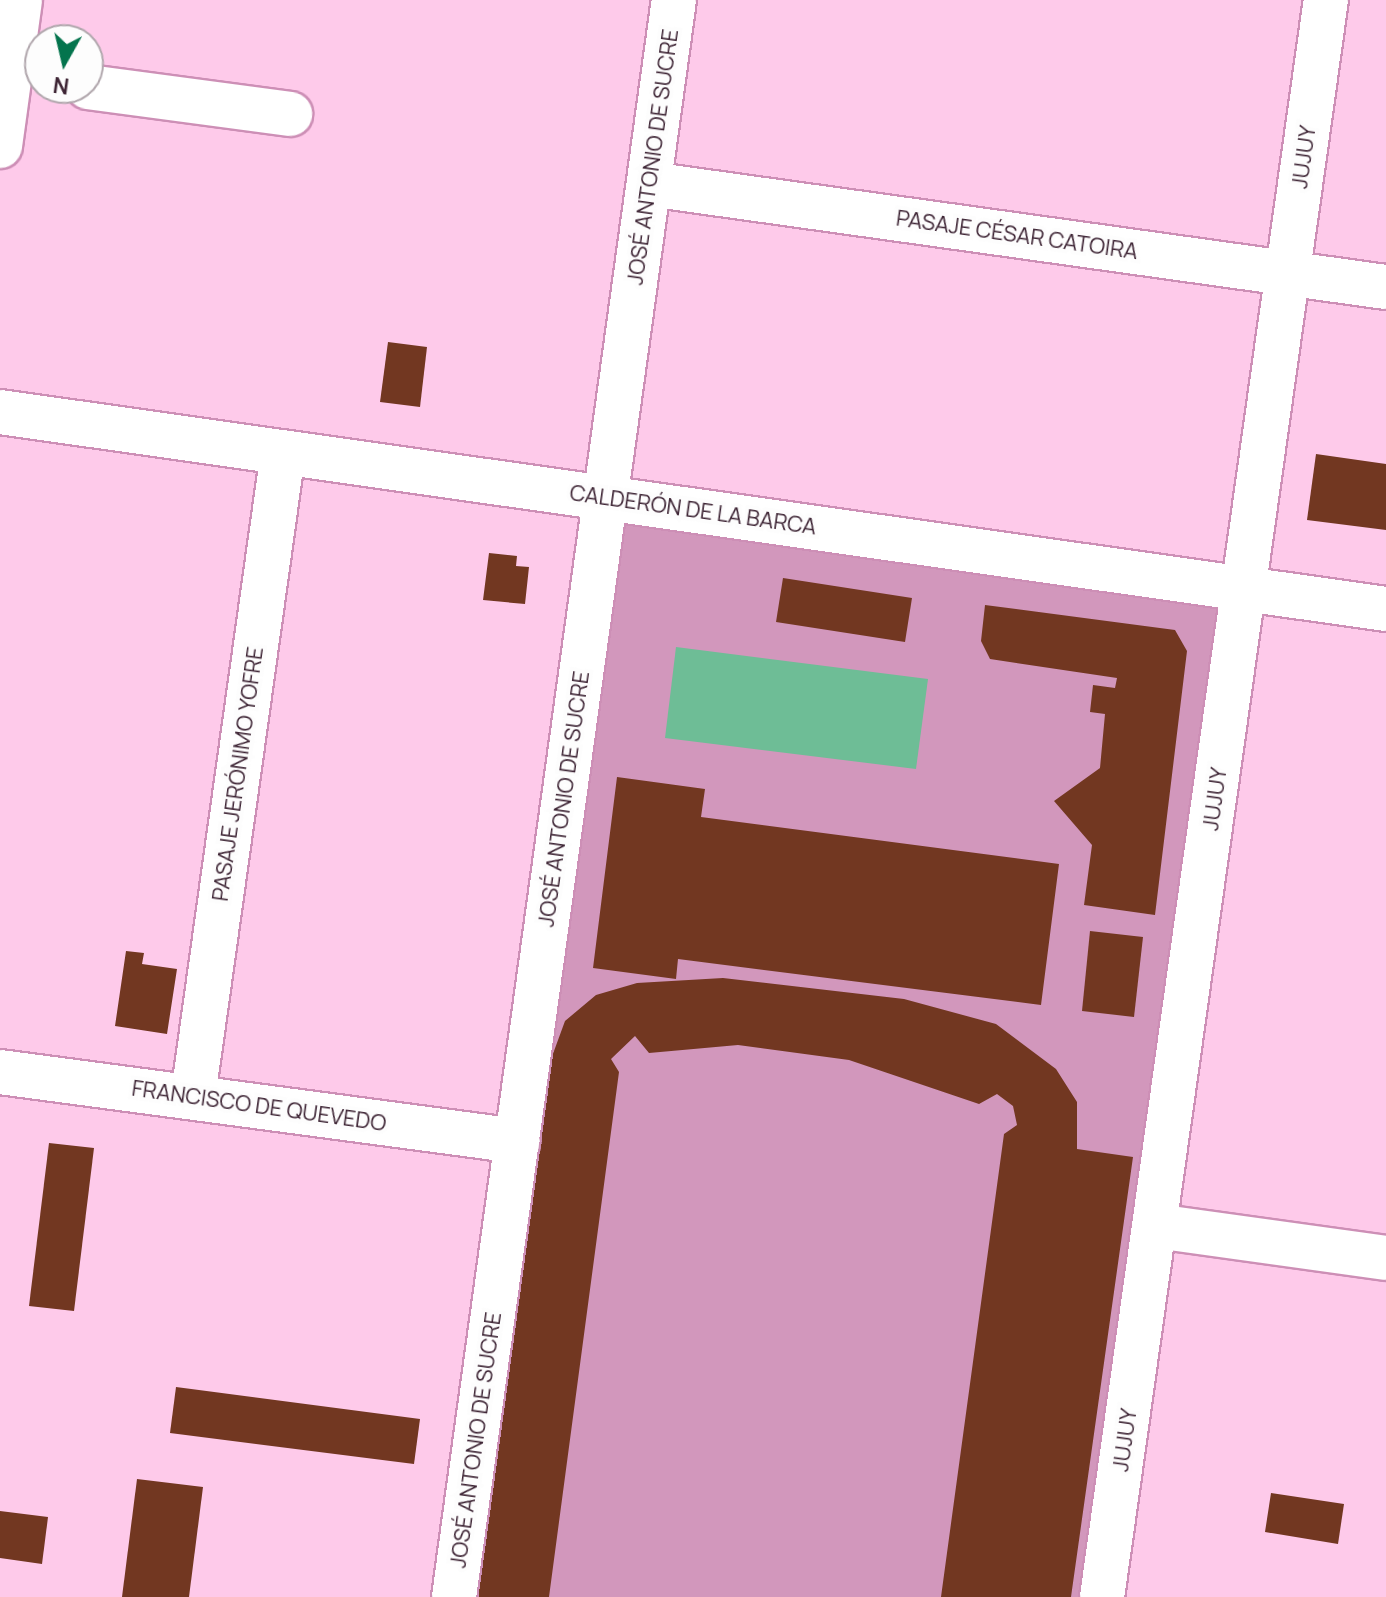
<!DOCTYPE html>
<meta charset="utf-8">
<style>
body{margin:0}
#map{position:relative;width:1386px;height:1597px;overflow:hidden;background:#fecaea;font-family:Manrope,sans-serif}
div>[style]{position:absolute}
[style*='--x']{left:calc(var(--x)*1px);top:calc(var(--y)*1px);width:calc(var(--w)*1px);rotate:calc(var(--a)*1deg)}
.green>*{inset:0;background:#d297bc}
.water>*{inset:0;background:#6ebd96}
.building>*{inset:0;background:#723721}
.roads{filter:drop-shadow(2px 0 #cd8fb6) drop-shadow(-2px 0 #cd8fb6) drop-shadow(0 2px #cd8fb6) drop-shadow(0 -2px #cd8fb6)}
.minor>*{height:44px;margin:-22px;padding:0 22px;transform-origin:22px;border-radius:22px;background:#fff}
span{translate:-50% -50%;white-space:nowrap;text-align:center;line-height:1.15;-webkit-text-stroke:8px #fdfdfd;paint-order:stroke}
.street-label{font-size:22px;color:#3e2535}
.north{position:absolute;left:24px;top:24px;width:80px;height:80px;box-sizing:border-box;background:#fdfdfd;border:2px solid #b1a7ad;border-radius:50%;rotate:188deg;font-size:22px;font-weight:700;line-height:32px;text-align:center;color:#3e2535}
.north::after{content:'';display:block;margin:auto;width:28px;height:36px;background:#04744d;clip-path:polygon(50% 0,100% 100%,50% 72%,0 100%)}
</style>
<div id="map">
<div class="green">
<div style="clip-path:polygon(606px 498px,1244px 589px,1102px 1597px,454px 1597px)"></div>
</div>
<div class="water">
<div style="clip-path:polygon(676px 647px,928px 679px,916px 769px,665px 738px)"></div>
</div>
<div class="building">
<div style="clip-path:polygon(388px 342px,427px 347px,420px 407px,380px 402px)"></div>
<div style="clip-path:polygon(1316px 454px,1386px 464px,1386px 530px,1307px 520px)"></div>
<div style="clip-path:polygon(489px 553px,517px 556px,516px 566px,529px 567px,525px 604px,483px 600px)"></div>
<div style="clip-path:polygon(783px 578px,912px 598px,905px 642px,776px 622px)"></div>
<div style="clip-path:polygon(985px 605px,1175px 630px,1187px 651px,1155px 915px,1084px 905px,1092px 845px,1054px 801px,1100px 768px,1105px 714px,1090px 712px,1093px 685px,1115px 688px,1117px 678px,990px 659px,981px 641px)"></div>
<div style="clip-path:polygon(617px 777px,705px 789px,701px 817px,1059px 864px,1041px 1005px,678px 959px,676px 979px,593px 968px)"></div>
<div style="clip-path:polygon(1090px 931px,1143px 937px,1134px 1017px,1082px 1011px)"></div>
<div style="clip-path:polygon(126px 951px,144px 953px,142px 964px,177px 969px,167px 1034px,115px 1026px)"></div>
<div style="clip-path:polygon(723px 978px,904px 999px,996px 1024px,1056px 1069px,1077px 1102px,1077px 1149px,1133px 1157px,1071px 1597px,941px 1597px,1004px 1134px,1017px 1125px,1013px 1106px,997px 1094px,979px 1104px,849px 1060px,738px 1045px,649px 1053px,635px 1036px,611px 1059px,619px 1072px,549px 1597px,477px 1597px,543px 1081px,565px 1021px,596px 995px,637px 983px)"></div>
<div style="clip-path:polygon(49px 1143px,94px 1148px,74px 1311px,29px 1306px)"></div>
<div style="clip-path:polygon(176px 1387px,420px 1419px,414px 1464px,170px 1433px)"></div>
<div style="clip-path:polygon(137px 1479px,203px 1487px,189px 1597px,122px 1597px)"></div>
<div style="clip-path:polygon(1271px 1493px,1344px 1504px,1338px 1544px,1265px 1532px)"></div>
<div style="clip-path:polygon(0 1511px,48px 1517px,42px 1564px,0 1558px)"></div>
</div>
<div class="roads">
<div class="minor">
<div style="--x:88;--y:87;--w:204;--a:7.6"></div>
<div style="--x:0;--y:146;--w:147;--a:-82.2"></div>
<div style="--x:649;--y:184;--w:744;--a:7.96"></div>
<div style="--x:0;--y:412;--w:1400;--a:8.09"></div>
<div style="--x:0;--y:1072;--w:522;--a:7.6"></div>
<div style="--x:193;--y:1096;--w:650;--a:-82.04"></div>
<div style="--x:1156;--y:1226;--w:232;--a:7.9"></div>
<div style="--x:454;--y:1597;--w:1612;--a:-82.16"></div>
<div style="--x:1102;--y:1597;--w:1613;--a:-82.02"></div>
</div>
</div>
<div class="street-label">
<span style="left:653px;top:157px;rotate:-82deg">JOSÉ ANTONIO DE SUCRE</span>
<span style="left:1304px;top:157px;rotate:-82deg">JUJUY</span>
<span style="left:1017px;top:235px;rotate:8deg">PASAJE CÉSAR CATOIRA</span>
<span style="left:693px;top:510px;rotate:8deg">CALDERÓN DE LA BARCA</span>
<span style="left:238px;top:774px;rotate:-82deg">PASAJE JERÓNIMO YOFRE</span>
<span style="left:564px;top:799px;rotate:-82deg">JOSÉ ANTONIO DE SUCRE</span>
<span style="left:1215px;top:799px;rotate:-82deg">JUJUY</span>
<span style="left:259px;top:1106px;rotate:8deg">FRANCISCO DE QUEVEDO</span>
<span style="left:476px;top:1440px;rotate:-82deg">JOSÉ ANTONIO DE SUCRE</span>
<span style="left:1125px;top:1440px;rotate:-82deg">JUJUY</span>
</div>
<div class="north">N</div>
</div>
